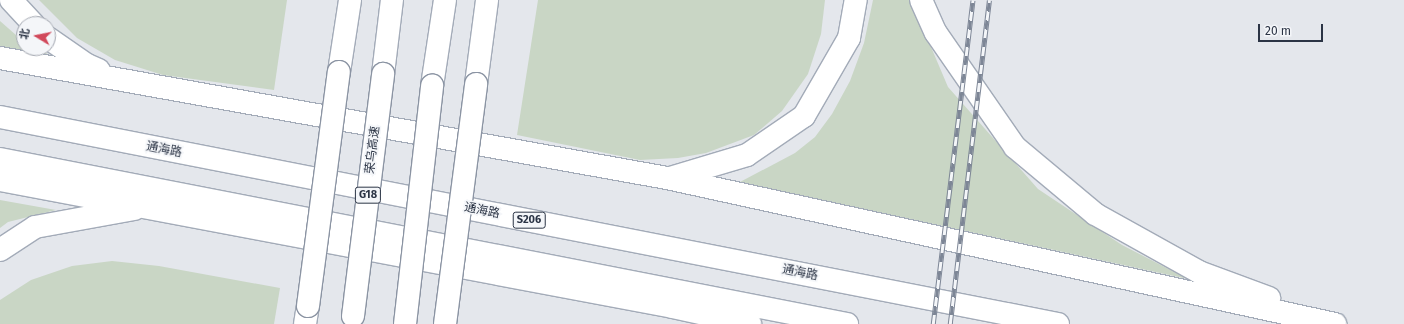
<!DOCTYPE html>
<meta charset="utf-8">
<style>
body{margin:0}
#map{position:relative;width:1404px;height:324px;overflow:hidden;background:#e4e7ec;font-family:"Fira Sans","Noto Sans SC",sans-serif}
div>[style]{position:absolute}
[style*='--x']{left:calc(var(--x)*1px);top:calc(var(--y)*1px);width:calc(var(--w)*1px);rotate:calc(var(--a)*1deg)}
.green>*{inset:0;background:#c9d6c5}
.roads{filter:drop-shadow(1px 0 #a3abb8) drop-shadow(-1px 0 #a3abb8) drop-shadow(0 1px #a3abb8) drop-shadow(0 -1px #a3abb8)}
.primary>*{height:22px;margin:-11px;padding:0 11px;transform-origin:11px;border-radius:11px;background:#fff}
.highway>*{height:22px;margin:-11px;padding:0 11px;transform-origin:11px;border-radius:11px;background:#fff}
.rail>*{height:4.5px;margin-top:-2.25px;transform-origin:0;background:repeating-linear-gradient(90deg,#f4f6f9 0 9px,#7d8696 0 18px);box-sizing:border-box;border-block:1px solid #7d8696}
.bridges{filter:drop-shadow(1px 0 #8b94a3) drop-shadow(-1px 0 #8b94a3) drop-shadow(0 1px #8b94a3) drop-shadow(0 -1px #8b94a3)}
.highway-bridge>*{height:22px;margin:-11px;padding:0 11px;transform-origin:11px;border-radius:11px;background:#fff}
span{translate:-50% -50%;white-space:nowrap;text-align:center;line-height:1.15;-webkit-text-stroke:3.5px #f4f6f9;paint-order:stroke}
.shield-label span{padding:1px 3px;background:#f4f6f9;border:1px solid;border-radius:3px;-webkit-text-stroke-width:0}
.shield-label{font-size:11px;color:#2b3445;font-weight:700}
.street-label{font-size:12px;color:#2b3445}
.north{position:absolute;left:16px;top:16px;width:40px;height:40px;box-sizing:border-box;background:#f4f6f9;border:1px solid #a4a8b1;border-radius:50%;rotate:280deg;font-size:11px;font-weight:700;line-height:16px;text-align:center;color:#2b3445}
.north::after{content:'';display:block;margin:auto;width:14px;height:18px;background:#d1495b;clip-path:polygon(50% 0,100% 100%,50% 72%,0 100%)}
.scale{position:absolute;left:1258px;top:24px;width:65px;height:18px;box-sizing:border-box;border:2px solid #2b3445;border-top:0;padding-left:5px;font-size:12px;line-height:14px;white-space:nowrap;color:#2b3445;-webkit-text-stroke:3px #f4f6f9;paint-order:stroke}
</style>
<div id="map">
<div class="green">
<div style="clip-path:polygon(39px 0,287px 0,274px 90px,163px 75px,115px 60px,77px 38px)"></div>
<div style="clip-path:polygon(538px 0,825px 0,821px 34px,808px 74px,782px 111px,754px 135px,706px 153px,678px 158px,640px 160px,517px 135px)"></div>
<div style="clip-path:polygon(873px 0,911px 0,948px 87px,1038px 189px,1122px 245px,1188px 279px,740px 182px,795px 153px,815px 137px,832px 114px,850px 81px,864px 43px)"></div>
<div style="clip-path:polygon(0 21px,24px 42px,24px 48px,35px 48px,54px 57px,0 47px)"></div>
<div style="clip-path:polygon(0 200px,56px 210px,8px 222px,0 228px)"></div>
<div style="clip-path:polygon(112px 261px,159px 266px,280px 288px,274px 324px,0 324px,0 300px,31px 280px,72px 266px)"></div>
</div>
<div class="roads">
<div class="primary">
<div style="--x:0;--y:117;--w:1078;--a:11.07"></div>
<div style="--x:0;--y:159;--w:863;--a:11.02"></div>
</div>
<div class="highway">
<div style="--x:11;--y:0;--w:33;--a:47"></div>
<div style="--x:921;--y:0;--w:36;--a:66"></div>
<div style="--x:936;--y:33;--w:139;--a:55.3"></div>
<div style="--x:1015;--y:147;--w:104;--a:39.9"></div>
<div style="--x:1095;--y:214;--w:119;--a:29.1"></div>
<div style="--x:1199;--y:272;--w:75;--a:20.4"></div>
<div style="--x:48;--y:38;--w:47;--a:34.7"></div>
<div style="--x:87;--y:65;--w:13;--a:23"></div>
<div style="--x:0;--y:58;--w:678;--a:10.2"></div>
<div style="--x:667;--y:178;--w:684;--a:12.33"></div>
<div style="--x:339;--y:72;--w:73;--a:-81.3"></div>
<div style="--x:383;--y:74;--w:75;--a:-83.1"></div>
<div style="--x:476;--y:84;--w:85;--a:-82.5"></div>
<div style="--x:432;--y:86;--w:87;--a:-81.4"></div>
<div style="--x:670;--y:178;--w:80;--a:-16.6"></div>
<div style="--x:747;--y:155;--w:69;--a:-34.4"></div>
<div style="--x:804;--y:116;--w:90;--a:-60"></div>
<div style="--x:849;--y:38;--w:39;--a:-80"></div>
<div style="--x:0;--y:180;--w:685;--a:10.69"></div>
<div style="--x:673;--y:307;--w:79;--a:12.4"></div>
<div style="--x:0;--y:250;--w:42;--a:-33.3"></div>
<div style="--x:35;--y:227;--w:101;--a:-10.3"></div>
<div style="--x:305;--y:324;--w:18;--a:-81"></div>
</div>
</div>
<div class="rail">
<div style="--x:933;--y:324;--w:326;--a:-83"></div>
<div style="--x:950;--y:324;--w:326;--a:-83.1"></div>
</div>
<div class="bridges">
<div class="highway-bridge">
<div style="--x:308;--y:306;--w:236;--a:-82.5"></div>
<div style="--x:353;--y:316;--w:244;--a:-82.9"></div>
<div style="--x:405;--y:324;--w:240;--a:-83.5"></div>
<div style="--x:445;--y:324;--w:242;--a:-82.6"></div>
</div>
</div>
<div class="shield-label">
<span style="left:368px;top:195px">G18</span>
<span style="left:529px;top:220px">S206</span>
</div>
<div class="street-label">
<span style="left:164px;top:150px;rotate:11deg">通海路</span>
<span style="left:373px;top:150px;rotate:-83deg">荣乌高速</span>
<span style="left:482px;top:211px;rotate:11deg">通海路</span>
<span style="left:800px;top:273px;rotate:11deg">通海路</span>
</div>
<div class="north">北</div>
<div class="scale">20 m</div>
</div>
